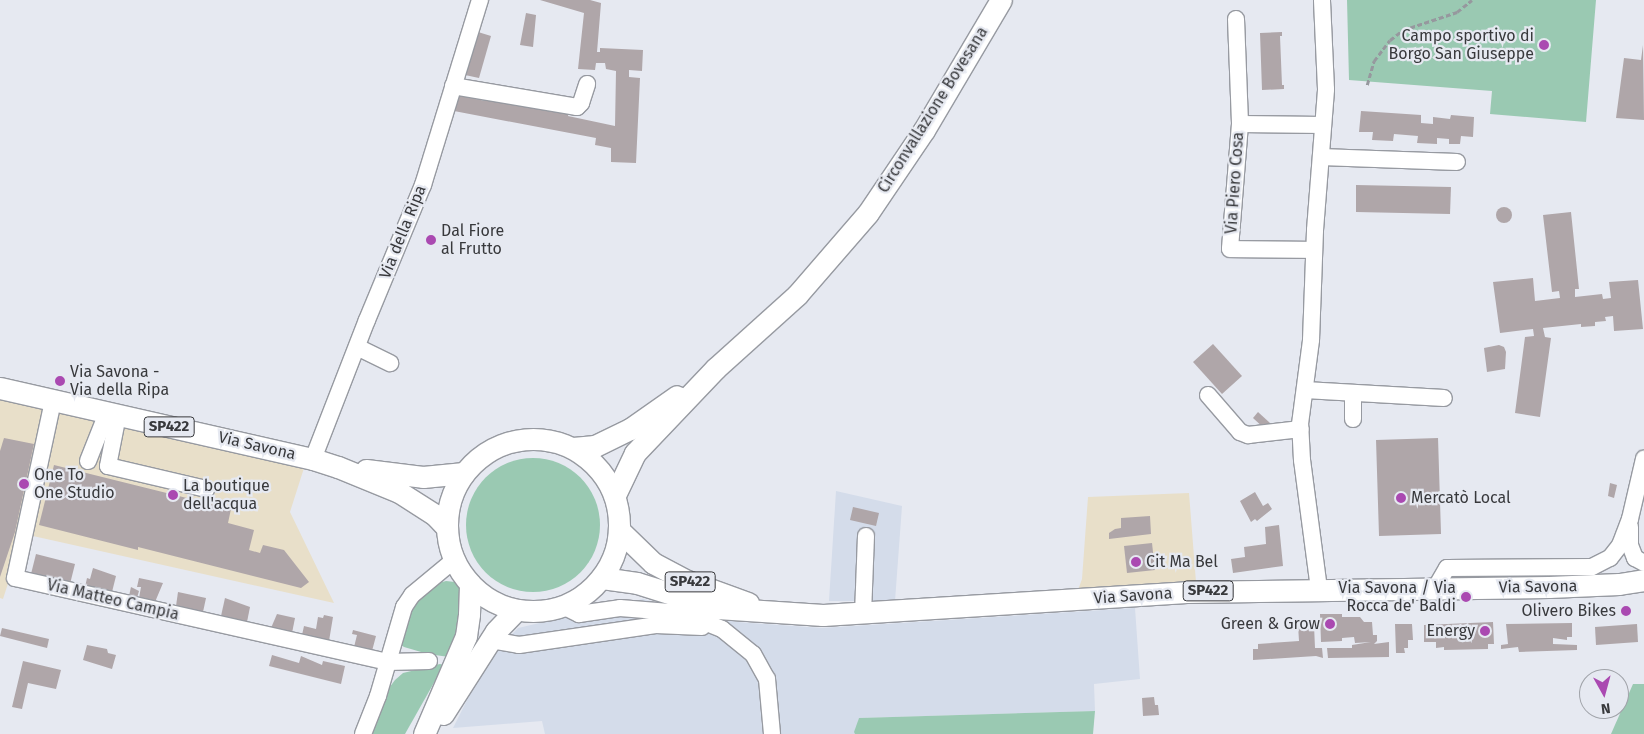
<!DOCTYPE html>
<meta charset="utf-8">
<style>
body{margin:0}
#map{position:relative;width:1644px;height:734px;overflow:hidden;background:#e6e9f1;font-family:"Fira Sans",sans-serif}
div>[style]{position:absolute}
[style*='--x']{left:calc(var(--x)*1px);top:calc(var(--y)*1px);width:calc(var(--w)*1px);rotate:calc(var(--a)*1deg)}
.commercial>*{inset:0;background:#e8dfc9}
.built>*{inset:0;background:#d4dcea}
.green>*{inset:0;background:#9ac9b2}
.round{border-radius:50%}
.building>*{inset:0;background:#afa6a9}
.path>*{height:2.5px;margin-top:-1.25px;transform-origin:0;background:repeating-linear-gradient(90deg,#96989e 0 5px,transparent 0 7.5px)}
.roads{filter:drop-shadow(1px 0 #979aa1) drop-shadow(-1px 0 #979aa1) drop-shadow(0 1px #979aa1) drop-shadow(0 -1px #979aa1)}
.minor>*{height:16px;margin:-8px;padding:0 8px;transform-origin:8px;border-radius:8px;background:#fff}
.major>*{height:21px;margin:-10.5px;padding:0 10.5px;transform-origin:10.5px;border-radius:10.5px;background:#fff}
.major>.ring{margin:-10.5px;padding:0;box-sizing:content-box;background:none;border:21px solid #fff;border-radius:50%}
.dots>*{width:14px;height:14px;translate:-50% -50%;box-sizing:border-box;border:2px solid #e6e9f1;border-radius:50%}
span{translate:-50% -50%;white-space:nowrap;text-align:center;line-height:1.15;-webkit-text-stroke:4.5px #e6e9f1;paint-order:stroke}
.shield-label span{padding:1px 4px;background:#e6e9f1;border:1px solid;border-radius:4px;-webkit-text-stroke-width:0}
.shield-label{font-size:15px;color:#38393c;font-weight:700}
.poi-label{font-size:16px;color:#38393c}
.right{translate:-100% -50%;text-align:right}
.left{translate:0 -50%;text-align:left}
.street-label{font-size:16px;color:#38393c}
.north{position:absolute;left:1579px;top:669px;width:50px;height:50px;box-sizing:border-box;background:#e6e9f1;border:1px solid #a0a3a9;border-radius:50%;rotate:173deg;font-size:14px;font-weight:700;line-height:20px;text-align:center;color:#38393c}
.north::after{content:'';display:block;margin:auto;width:18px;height:22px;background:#aa49b1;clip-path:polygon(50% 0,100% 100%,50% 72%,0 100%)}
</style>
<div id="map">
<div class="commercial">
<div style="clip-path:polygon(0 399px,304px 468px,290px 512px,334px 603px,24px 534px,3px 599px,0 598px)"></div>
<div style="clip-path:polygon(1189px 493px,1196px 582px,1078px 590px,1082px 579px,1088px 497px)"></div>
</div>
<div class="built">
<div style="clip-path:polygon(836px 491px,902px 506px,895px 601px,829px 601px)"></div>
<div style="clip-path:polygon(643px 599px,737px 622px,822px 628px,1135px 608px,1140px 679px,1094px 684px,1095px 711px,859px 718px,855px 734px,545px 734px,542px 721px,453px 728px,470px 694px,496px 651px,518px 628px)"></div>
</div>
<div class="green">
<div style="clip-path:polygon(1347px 0,1596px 0,1586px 122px,1490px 114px,1492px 91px,1349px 80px)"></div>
<div class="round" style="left:466px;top:458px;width:134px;height:134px"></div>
<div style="clip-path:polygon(446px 581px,455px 582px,459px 585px,461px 595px,459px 629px,449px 657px,428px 654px,404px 647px,401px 645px,405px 622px,414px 602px,439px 583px)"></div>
<div style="clip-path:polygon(440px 664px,444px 665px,405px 734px,371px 734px,386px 692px,395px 680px,403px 673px)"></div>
<div style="clip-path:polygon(1633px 684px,1644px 684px,1644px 734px,1611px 734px)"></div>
<div style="clip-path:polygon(1095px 711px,1093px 734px,855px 734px,854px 732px,859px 718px)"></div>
</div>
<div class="building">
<div style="clip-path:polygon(540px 0,590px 0,601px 3px,597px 52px,600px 52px,600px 48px,643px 50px,642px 71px,629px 70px,629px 77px,640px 78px,636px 163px,611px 162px,611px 148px,595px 145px,596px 138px,454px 111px,459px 96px,486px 101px,488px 93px,570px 107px,568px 116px,615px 126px,616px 71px,606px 69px,605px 63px,596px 63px,595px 70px,578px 69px,584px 13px)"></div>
<div style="clip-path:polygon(526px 13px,536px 15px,533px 47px,520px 45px)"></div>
<div style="clip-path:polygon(478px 32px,491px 36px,479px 78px,465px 75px)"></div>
<div style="clip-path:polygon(1282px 32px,1282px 36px,1280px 36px,1282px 85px,1284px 85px,1284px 89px,1262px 90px,1260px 33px)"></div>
<div style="clip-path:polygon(1643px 45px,1644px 120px,1616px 118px,1624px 58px,1641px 60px)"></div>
<div style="clip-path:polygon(1361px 111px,1421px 115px,1421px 123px,1433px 124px,1433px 117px,1450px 119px,1451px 115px,1474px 117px,1473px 137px,1461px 136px,1460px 144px,1449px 144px,1449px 139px,1437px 138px,1437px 144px,1417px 143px,1418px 136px,1394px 134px,1393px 141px,1372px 140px,1373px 132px,1359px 132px)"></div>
<div style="clip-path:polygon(1356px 185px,1451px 187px,1450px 214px,1356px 212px)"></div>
<div class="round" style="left:1496px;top:207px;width:16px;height:16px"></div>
<div style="clip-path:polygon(1571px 212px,1579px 289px,1575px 289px,1575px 297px,1602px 294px,1603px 299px,1611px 298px,1609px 282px,1638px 280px,1643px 329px,1614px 331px,1613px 316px,1605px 317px,1606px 321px,1595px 322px,1595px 326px,1581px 327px,1581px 324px,1543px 328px,1545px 337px,1551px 338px,1540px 417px,1515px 413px,1525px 337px,1534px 336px,1533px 329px,1500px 333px,1493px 282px,1533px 278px,1535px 301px,1560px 298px,1559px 291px,1552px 292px,1543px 215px)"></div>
<div style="clip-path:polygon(1213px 344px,1242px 376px,1222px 394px,1193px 362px)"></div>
<div style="clip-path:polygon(1499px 345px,1504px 347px,1506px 352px,1505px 369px,1487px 372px,1484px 348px)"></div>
<div style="clip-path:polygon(1258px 412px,1270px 423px,1265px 429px,1253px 418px)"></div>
<div style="clip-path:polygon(4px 438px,34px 444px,15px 532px,0 577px,0 451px)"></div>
<div style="clip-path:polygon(1438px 438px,1441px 534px,1379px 536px,1376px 440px)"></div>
<div style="clip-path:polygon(54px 465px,231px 509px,228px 523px,254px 530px,249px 550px,260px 553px,263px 545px,284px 550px,309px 582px,301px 588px,138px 547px,138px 550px,39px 525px)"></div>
<div style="clip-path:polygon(1610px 483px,1617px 485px,1614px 498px,1608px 496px)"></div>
<div style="clip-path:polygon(1255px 492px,1263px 506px,1268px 503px,1272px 509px,1257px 521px,1255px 519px,1251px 522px,1240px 501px)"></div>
<div style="clip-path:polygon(853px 507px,879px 513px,876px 526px,850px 520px)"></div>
<div style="clip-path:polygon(1150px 516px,1151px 534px,1109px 539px,1109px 533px,1115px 529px,1121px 528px,1121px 518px)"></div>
<div style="clip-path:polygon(1279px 525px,1283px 566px,1233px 573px,1231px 559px,1245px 557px,1244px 547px,1266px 544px,1265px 527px)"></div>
<div style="clip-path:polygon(1152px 543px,1155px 570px,1127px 573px,1124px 546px)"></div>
<div style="clip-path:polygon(36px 554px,75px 564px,70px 584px,31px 574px)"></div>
<div style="clip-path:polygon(93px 568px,116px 576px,112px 592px,85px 587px,87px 578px,90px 579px)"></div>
<div style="clip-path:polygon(139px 578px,163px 583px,155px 602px,139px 598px,141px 587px,137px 587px)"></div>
<div style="clip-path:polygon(131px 587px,139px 591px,137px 598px,129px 596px)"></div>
<div style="clip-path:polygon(178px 592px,206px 598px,203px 612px,176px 606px)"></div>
<div style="clip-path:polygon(225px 598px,250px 607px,247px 622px,221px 616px)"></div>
<div style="clip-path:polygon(277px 614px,295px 618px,292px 633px,271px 628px)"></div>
<div style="clip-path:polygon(1320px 614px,1342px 614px,1342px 617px,1360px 617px,1364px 622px,1372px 622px,1373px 635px,1377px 635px,1377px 641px,1374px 644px,1389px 642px,1389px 657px,1328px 658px,1327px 648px,1352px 648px,1352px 645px,1371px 642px,1355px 643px,1354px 637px,1342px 638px,1342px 641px,1321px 642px)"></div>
<div style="clip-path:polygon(324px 615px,333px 617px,329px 641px,302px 635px,304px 626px,316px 629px,318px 617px,323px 618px)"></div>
<div style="clip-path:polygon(1493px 622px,1494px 644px,1488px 644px,1488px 649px,1444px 650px,1444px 647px,1436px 648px,1436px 642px,1424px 642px,1424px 625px)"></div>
<div style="clip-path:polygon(1572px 623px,1572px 637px,1567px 637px,1567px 640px,1553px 638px,1553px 644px,1577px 645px,1577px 650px,1519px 652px,1518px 647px,1501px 649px,1501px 645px,1508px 644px,1506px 624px)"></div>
<div style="clip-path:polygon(1395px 624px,1412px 624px,1413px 640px,1408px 640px,1408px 648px,1404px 648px,1405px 653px,1396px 653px)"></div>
<div style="clip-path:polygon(1637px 624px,1638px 642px,1596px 645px,1595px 627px)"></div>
<div style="clip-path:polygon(1298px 625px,1314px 625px,1315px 648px,1322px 648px,1323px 658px,1316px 656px,1253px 660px,1253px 649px,1258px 649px,1258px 644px,1299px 641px)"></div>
<div style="clip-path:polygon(2px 628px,49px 639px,47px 648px,0 636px)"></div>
<div style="clip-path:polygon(353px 630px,376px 636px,372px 651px,354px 647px,357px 635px,352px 634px)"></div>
<div style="clip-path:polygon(87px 645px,107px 649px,108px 653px,116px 655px,112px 669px,83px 660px)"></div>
<div style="clip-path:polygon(272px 655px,299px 663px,301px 656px,322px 665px,323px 661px,345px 666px,341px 684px,269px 666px)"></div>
<div style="clip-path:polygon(23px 661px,61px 670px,56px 689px,28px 683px,22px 709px,12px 707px)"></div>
<div style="clip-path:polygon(1154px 697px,1155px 705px,1158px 705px,1159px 715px,1143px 716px,1142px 698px)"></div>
</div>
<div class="path">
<div style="--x:1367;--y:85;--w:25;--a:-74"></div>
<div style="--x:1374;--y:61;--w:26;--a:-53"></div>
<div style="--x:1390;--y:40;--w:16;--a:-38"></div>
<div style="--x:1403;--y:30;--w:57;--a:-18.4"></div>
<div style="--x:1457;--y:12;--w:19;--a:-39"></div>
</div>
<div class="roads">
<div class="minor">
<div style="--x:1236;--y:19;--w:105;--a:87.8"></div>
<div style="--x:1240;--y:124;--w:125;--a:94.6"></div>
<div style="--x:1230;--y:249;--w:84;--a:0.7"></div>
<div style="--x:453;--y:86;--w:126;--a:9.6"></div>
<div style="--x:577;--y:107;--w:6;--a:-45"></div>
<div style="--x:581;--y:103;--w:20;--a:-72"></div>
<div style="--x:1240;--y:124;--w:83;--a:0.7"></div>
<div style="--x:1321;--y:157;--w:136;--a:2.1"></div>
<div style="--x:357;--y:347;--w:37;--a:26"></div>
<div style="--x:1305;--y:390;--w:139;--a:3.3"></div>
<div style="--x:1353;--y:393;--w:26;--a:90"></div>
<div style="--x:1208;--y:395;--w:49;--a:49.1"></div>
<div style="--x:1240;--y:432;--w:9;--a:21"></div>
<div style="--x:1248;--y:435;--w:53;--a:-6.5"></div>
<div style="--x:53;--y:401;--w:181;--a:102.1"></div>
<div style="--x:15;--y:578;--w:381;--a:12.7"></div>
<div style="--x:387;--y:662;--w:42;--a:-1.4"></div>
<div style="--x:118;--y:415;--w:52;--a:101.1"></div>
<div style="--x:108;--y:466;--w:101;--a:13.2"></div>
<div style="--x:313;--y:459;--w:149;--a:-68.8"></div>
<div style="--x:367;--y:320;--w:146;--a:-67.5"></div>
<div style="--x:423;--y:185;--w:194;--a:-72.9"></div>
<div style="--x:88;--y:461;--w:52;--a:-68.4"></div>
<div style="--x:1630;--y:527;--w:18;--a:90"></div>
<div style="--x:1630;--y:545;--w:14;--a:69"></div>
<div style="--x:1635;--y:558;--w:10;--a:29"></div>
<div style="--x:1436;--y:587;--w:22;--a:-60"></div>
<div style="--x:1447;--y:568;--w:145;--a:-0.4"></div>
<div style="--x:1592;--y:567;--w:20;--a:-27"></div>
<div style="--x:1610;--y:558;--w:16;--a:-52"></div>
<div style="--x:1620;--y:545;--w:28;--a:-69"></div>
<div style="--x:1630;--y:519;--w:62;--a:-76.9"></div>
<div style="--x:1319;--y:589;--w:130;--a:-97.5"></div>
<div style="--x:1302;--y:460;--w:36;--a:-93"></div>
<div style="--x:1300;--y:424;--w:85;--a:-82.5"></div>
<div style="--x:1311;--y:340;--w:110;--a:-87.9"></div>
<div style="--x:1315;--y:230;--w:141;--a:-85.5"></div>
<div style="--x:1326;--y:89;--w:89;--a:-92.6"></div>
<div style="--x:563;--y:606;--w:18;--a:27"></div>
<div style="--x:579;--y:614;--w:41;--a:-8.3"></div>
<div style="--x:620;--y:608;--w:62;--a:4.6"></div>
<div style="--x:682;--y:613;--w:43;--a:21.8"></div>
<div style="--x:722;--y:629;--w:40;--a:39"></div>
<div style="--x:753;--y:654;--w:29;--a:61"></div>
<div style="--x:767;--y:679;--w:55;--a:84.8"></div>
<div style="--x:863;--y:614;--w:78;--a:-87.8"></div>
<div style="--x:491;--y:640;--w:28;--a:10"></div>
<div style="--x:519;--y:645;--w:138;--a:-8.3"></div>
<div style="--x:656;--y:625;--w:46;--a:2.5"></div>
<div style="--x:363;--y:734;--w:41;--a:-68.5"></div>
<div style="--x:378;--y:696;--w:93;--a:-73.7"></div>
<div style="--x:404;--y:607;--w:14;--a:-56"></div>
<div style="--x:412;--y:595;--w:55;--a:-39.8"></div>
</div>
<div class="major">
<div style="--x:0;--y:388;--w:321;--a:12.8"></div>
<div style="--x:313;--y:459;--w:26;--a:18"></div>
<div style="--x:338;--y:467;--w:66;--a:22.3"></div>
<div style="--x:399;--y:492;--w:43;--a:32.6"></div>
<div style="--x:435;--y:515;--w:16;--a:47"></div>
<div class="ring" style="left:447px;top:439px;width:151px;height:151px"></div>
<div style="--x:573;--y:448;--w:22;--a:-5"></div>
<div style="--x:595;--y:446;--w:39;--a:-26"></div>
<div style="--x:630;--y:429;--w:57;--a:-35.1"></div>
<div style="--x:366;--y:470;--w:57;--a:7"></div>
<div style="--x:423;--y:477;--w:41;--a:-5.6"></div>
<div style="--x:615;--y:495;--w:47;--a:-64.5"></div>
<div style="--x:635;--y:453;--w:117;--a:-46.4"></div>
<div style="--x:716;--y:368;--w:109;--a:-42"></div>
<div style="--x:797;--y:295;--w:108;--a:-49.1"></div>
<div style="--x:868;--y:213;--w:100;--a:-56"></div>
<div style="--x:924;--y:130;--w:151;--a:-59.4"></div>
<div style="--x:620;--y:531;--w:46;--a:44.1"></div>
<div style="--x:653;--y:563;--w:38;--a:28"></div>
<div style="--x:687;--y:581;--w:65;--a:19.8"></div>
<div style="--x:602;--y:578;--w:35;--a:8"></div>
<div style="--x:637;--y:583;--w:84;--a:17.4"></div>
<div style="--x:717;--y:608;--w:106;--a:3.8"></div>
<div style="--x:823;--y:615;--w:364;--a:-3.6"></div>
<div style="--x:1186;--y:592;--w:363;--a:-0.8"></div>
<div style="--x:1549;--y:587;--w:70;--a:-2.5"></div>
<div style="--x:1619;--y:584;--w:25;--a:-9"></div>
<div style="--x:443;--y:714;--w:98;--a:-57.4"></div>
<div style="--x:496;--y:631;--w:29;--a:-46"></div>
<div style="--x:424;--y:734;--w:107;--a:-66.8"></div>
<div style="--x:466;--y:636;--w:22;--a:-82"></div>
<div style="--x:469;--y:614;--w:30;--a:-88"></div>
</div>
</div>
<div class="dots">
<div style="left:1544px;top:45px;background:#aa49b1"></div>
<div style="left:431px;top:240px;background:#aa49b1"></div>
<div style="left:60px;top:381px;background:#aa49b1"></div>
<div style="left:24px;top:484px;background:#aa49b1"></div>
<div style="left:173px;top:495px;background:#aa49b1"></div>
<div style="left:1401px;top:498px;background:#aa49b1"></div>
<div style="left:1136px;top:562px;background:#aa49b1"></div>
<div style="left:1466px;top:597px;background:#aa49b1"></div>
<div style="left:1626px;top:611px;background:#aa49b1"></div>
<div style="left:1330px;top:624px;background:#aa49b1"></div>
<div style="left:1485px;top:631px;background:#aa49b1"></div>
</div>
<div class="shield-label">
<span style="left:169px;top:427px">SP422</span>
<span style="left:690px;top:582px">SP422</span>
<span style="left:1208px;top:591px">SP422</span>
</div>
<div class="poi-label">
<span class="right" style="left:1534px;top:45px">Campo sportivo di<br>Borgo San Giuseppe</span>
<span class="left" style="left:441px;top:240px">Dal Fiore<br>al Frutto</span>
<span class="left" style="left:70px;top:381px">Via Savona -<br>Via della Ripa</span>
<span class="left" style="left:34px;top:484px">One To<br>One Studio</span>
<span class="left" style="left:183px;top:495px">La boutique<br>dell'acqua</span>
<span class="left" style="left:1411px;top:498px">Mercatò Local</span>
<span class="left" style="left:1146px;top:562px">Cit Ma Bel</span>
<span class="right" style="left:1456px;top:597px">Via Savona / Via<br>Rocca de' Baldi</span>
<span class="right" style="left:1616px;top:611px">Olivero Bikes</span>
<span class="right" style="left:1320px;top:624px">Green &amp; Grow</span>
<span class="right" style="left:1475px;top:631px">Energy</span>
</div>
<div class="street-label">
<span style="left:933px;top:110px;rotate:-58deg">Circonvallazione Bovesana</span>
<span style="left:1235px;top:183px;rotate:-86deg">Via Piero Cosa</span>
<span style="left:403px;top:232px;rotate:-68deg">Via della Ripa</span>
<span style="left:257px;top:446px;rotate:13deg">Via Savona</span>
<span style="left:1538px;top:587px;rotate:-1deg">Via Savona</span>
<span style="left:1133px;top:596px;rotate:-4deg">Via Savona</span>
<span style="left:113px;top:600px;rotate:13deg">Via Matteo Campia</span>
</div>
<div class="north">N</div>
</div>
